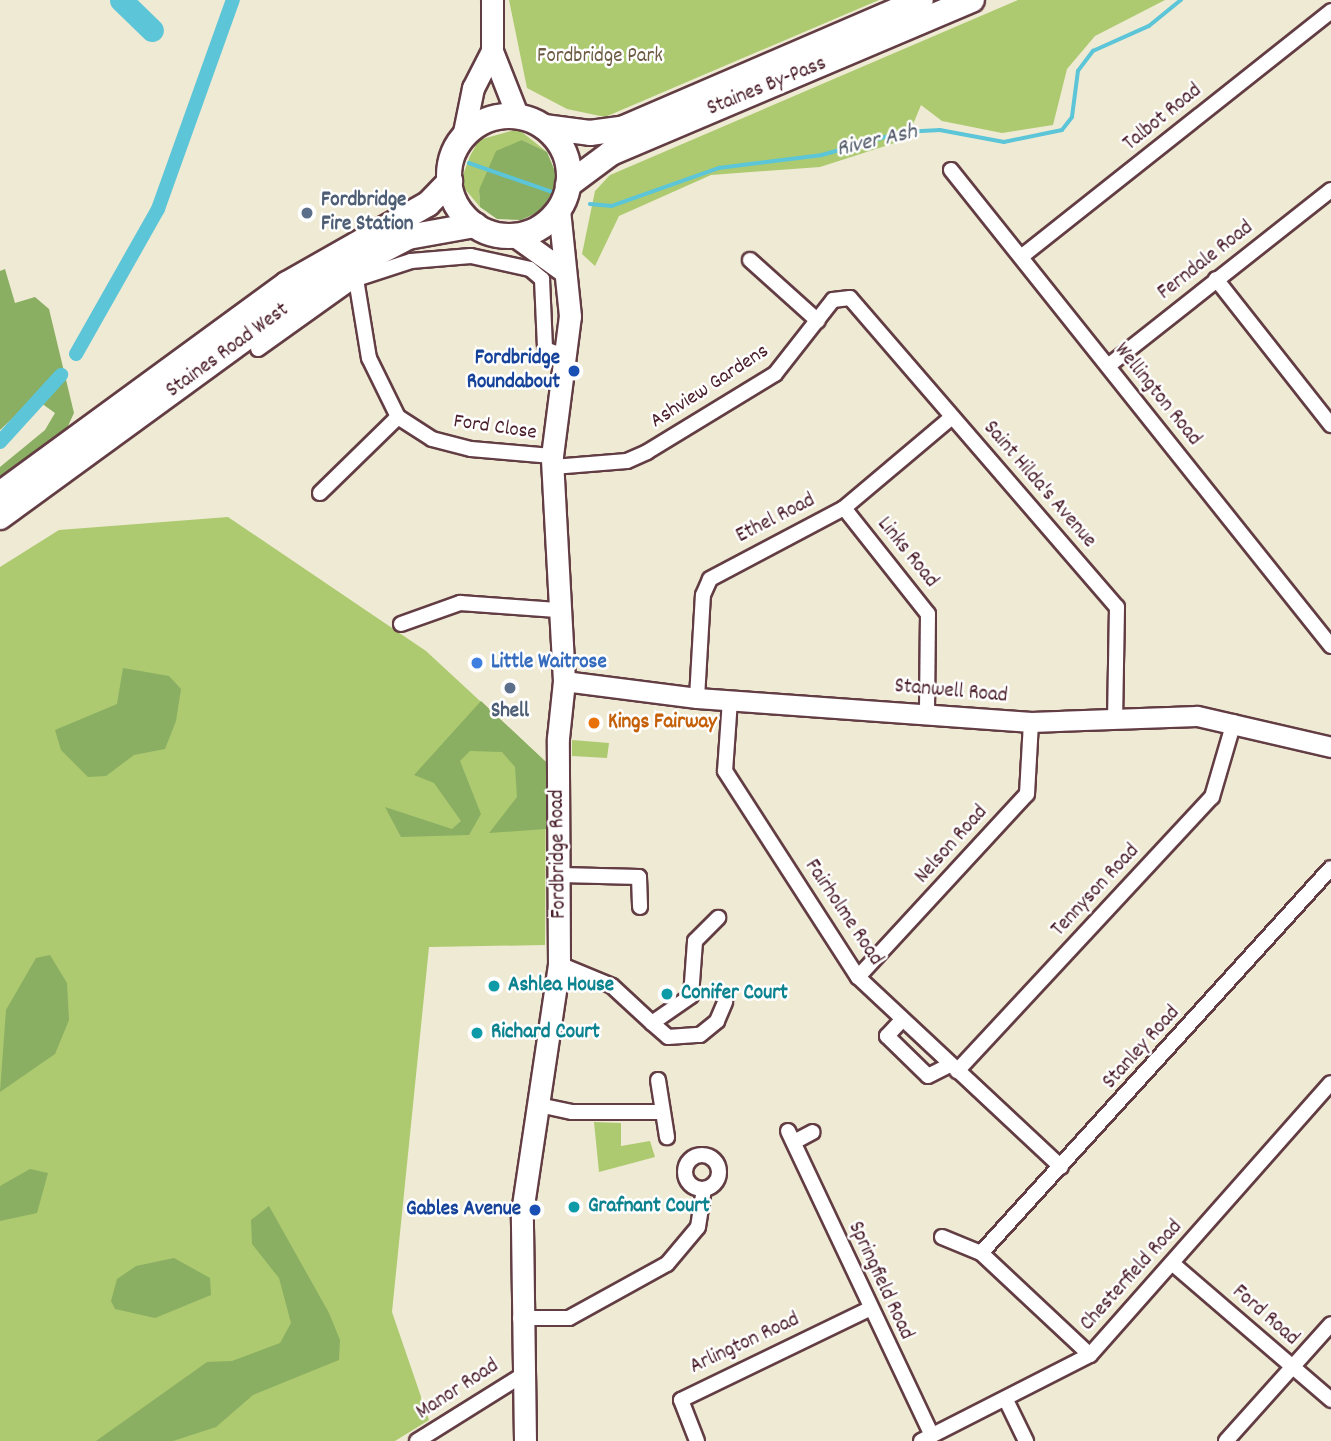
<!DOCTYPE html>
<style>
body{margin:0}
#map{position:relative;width:1331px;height:1441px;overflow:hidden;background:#efead3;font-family:Dekko,sans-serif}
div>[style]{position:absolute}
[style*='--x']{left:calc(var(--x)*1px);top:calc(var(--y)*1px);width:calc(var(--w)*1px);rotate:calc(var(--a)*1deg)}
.green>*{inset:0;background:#adca70}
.forest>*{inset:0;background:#8aae62}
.stream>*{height:3.5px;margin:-1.75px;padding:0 1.75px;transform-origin:1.75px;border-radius:1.75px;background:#5cc5d8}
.canal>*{height:14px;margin:-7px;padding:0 7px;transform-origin:7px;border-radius:7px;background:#5cc5d8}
.river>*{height:23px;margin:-11.5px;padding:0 11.5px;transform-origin:11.5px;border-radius:11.5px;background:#5cc5d8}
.roads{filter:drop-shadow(2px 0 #633d44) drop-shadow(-2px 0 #633d44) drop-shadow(0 2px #633d44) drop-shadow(0 -2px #633d44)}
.minor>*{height:14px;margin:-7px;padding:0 7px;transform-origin:7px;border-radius:7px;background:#fff}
.minor>.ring{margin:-7px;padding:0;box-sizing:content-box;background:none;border:14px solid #fff;border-radius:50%}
.tertiary>*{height:19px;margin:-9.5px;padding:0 9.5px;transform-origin:9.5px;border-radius:9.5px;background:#fff}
.secondary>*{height:21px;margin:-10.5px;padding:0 10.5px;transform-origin:10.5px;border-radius:10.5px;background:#fff}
.trunk>*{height:24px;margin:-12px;padding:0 12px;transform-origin:12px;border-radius:12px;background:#fff}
.trunk>.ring{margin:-12px;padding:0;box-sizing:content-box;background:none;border:24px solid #fff;border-radius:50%}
.dots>*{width:19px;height:19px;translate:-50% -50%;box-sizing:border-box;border:4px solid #fff;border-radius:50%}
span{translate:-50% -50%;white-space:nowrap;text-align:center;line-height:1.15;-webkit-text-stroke:5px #fff;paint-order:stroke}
.park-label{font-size:21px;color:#6d5b43}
.street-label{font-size:21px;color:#4a1f2b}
.service-label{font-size:21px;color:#4e5e75;font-weight:700}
.left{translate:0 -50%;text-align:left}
.transit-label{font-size:21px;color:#164399;font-weight:700}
.right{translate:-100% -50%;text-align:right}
.shop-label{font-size:21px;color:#366cbe;font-weight:700}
.food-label{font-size:21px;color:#c56008;font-weight:700}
.culture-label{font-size:21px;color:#0d838f;font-weight:700}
.water-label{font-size:23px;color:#505968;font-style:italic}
</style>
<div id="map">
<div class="green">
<div style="clip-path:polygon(509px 0,879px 0,605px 117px,567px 109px,527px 88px)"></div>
<div style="clip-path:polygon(1018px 0,1165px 0,1095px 36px,1067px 69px,1053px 125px,1002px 133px,942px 121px,921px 105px,907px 139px,820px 167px,711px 175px,619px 216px,595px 266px,582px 254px,595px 191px,610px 175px)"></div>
<div style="clip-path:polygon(518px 129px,547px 152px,522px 140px,479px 190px,480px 207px,460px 183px,470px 156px,479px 140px)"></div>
<div style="clip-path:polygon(228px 517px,426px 651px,546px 762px,545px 945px,429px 947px,392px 1312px,429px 1420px,395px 1441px,0 1441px,0 567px,59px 530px)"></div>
<div style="clip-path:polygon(572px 740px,609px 743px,607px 758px,572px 756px)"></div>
<div style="clip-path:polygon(594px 1122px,621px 1123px,621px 1146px,650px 1141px,655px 1157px,599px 1172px)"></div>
</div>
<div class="forest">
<div style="clip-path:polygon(522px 140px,547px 152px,559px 181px,541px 211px,521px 220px,497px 219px,480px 207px,479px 190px,496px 151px)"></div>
<div style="clip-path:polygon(5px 269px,15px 303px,35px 297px,49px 309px,74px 413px,62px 439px,0 483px,0 467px,45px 430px,55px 413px,34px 398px,0 430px,0 271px)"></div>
<div style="clip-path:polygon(123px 668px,169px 676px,181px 689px,176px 721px,165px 749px,134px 755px,106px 776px,88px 777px,61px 750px,55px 730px,117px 704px)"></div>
<div style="clip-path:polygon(481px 701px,546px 762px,546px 829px,489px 833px,517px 797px,515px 767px,502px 752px,470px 751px,460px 761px,481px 814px,469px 835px,401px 837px,385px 807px,452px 829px,461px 821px,434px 783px,414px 775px)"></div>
<div style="clip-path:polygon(50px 955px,67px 983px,69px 1020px,55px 1054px,0 1092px,6px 1010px,36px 958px)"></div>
<div style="clip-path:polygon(30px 1169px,48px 1173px,37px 1213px,0 1221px,0 1186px)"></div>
<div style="clip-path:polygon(269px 1206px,329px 1313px,340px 1340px,339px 1360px,253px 1395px,216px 1427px,173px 1441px,96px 1441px,207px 1362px,232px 1361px,280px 1343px,291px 1323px,279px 1278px,252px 1244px,251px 1220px)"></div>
<div style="clip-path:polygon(174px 1258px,210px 1278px,211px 1295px,155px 1318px,115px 1309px,111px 1301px,117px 1279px,136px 1266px)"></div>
</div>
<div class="stream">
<div style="--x:469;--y:163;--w:86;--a:19.1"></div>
<div style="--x:590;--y:204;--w:22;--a:5"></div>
<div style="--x:612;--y:206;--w:114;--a:-19.6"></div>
<div style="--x:719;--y:168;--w:104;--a:-7.2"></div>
<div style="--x:822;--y:155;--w:84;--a:-15.9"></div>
<div style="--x:903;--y:132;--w:37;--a:-3"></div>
<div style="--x:940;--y:130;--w:65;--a:10.6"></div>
<div style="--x:1004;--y:142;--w:59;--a:-11.7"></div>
<div style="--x:1062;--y:130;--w:16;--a:-52"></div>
<div style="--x:1072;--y:117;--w:46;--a:-82.6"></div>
<div style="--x:1078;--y:71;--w:25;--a:-53"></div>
<div style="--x:1093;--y:51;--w:61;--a:-24.1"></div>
<div style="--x:1149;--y:26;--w:41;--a:-39.1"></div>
</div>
<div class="canal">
<div style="--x:76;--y:354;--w:167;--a:-60.5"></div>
<div style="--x:158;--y:209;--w:222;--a:-70.3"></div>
<div style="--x:0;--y:442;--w:91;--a:-47.7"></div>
</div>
<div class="river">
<div style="--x:121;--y:0;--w:43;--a:44.1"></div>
</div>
<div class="roads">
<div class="minor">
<div style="--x:951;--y:170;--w:609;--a:51.4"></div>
<div style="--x:1021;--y:257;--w:396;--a:-38.4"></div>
<div style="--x:750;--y:260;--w:91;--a:41.9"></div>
<div style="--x:356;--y:279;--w:80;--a:80.7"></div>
<div style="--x:369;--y:358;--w:66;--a:63.8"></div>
<div style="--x:398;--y:417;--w:40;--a:32.9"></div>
<div style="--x:432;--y:439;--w:40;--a:14.4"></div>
<div style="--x:471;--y:449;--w:81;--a:4.9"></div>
<div style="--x:1216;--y:279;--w:186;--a:51.8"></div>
<div style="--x:258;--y:349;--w:120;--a:-35.5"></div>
<div style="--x:356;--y:279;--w:58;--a:-18.1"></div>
<div style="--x:411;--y:261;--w:60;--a:-4.8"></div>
<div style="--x:471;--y:256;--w:60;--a:12.4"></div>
<div style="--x:530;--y:269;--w:16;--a:40"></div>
<div style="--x:542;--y:279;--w:70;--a:87.5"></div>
<div style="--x:545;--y:349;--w:20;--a:20"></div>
<div style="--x:1108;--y:366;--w:284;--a:-38.3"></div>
<div style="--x:553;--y:467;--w:74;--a:-4.6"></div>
<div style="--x:627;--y:461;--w:22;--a:-24"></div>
<div style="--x:647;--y:452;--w:150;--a:-31.4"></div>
<div style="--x:775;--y:374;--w:94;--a:-51.9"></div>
<div style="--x:833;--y:300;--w:17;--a:-7"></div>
<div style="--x:850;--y:298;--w:408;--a:49.2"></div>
<div style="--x:1117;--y:607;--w:111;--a:91"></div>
<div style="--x:320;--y:493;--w:109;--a:-44.3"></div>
<div style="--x:844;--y:508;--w:135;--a:51.6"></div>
<div style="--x:928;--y:614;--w:98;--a:90.6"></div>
<div style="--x:401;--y:624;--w:63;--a:-19.6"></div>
<div style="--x:460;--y:603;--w:97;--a:4.1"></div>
<div style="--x:697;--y:698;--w:103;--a:-86.7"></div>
<div style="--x:703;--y:595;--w:17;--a:-66"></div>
<div style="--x:710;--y:579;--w:152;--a:-27.9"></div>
<div style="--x:844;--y:508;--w:141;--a:-40.1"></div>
<div style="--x:730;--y:700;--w:71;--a:94"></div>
<div style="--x:725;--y:771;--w:245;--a:57.2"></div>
<div style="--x:858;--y:977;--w:278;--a:43.1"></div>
<div style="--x:561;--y:875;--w:78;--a:1.5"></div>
<div style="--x:639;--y:877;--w:30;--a:88"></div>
<div style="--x:559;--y:964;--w:57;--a:22.5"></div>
<div style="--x:612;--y:986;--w:54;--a:42.8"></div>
<div style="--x:652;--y:1023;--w:47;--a:-34.7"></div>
<div style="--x:691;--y:996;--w:55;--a:-85.8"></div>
<div style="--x:695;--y:941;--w:33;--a:-45"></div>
<div style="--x:858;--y:977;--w:249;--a:-47.3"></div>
<div style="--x:1027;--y:794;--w:72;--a:-86.8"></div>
<div style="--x:902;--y:1020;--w:22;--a:133"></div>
<div style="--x:887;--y:1036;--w:57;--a:44.3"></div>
<div style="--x:928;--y:1076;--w:25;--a:-27"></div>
<div style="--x:652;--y:1023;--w:21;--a:41"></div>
<div style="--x:668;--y:1037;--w:32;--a:-4"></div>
<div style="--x:700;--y:1035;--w:22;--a:-39"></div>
<div style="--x:717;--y:1021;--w:21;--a:-67"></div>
<div style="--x:957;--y:1071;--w:374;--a:-47.1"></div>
<div style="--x:1212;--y:797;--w:78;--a:-73.7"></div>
<div style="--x:658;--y:1080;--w:58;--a:81"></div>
<div style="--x:539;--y:1105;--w:34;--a:12"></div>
<div style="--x:572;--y:1112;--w:90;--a:0"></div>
<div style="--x:788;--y:1131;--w:336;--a:64.7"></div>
<div style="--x:794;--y:1142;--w:21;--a:-28"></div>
<div class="ring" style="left:685px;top:1155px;width:20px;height:20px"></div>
<div style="--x:942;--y:1237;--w:42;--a:22.3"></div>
<div style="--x:1172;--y:1263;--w:210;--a:40.7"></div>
<div style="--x:520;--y:1318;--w:49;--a:0"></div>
<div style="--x:569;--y:1318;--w:112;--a:-28.9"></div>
<div style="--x:667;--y:1264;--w:48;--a:-50"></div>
<div style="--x:698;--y:1227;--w:38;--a:-81"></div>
<div style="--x:1090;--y:1355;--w:149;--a:-136.9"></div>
<div style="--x:981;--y:1253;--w:520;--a:-47.73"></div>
<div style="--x:1006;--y:1400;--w:46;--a:64"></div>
<div style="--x:417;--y:1441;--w:123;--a:-32"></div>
<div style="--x:697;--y:1441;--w:44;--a:-111.3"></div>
<div style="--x:681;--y:1400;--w:209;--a:-25.8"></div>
<div style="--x:921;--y:1441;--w:190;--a:-27"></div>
<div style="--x:1090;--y:1355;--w:363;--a:-48.5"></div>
<div style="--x:1226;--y:1441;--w:157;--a:-48.1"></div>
</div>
<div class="tertiary">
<div style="--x:564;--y:681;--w:134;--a:7.3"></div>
<div style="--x:697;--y:698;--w:335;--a:4.1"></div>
<div style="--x:1031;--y:722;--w:166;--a:-2.1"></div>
<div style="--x:1197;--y:716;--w:138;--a:13"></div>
</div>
<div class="secondary">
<div style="--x:492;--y:0;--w:51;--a:90"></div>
<div style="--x:492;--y:51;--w:71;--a:68.5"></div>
<div style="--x:463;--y:137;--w:50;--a:-78.5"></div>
<div style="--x:473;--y:88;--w:42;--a:-62.8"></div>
<div style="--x:515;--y:236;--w:57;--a:35.7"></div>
<div style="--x:525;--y:1441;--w:229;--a:-90.8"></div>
<div style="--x:522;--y:1212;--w:251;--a:-81.5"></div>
<div style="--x:559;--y:964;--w:226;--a:-90.3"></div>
<div style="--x:558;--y:738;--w:57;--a:-84"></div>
<div style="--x:564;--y:681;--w:225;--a:-93.1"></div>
<div style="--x:552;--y:456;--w:141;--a:-82.7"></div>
<div style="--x:570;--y:316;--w:107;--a:-95.9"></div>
</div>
<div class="trunk">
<div class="ring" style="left:449px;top:116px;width:96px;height:96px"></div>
<div style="--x:544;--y:127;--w:46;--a:7.4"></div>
<div style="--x:590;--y:133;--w:34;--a:-8"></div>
<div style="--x:624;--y:128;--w:323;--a:-23.3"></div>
<div style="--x:568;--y:185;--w:54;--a:-36.7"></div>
<div style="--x:611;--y:153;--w:392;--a:-23"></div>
<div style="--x:0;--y:494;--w:356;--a:-36.2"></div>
<div style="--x:287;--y:284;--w:162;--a:-29.6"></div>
<div style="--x:428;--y:204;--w:32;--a:-46"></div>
<div style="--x:0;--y:517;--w:399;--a:-36.1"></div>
<div style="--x:322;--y:282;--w:97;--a:-27.6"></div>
<div style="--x:408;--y:237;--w:68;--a:-10.2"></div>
</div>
</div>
<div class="dots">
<div style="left:307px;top:213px;background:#5c6f8a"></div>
<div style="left:574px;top:371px;background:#1a4fb4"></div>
<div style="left:477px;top:663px;background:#3f7fe0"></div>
<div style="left:510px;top:688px;background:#5c6f8a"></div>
<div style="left:594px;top:723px;background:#e8710a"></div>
<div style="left:494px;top:986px;background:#0f9aa8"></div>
<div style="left:667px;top:994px;background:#0f9aa8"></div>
<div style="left:477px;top:1033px;background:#0f9aa8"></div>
<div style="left:574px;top:1207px;background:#0f9aa8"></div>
<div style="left:535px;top:1210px;background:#1a4fb4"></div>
</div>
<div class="park-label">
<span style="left:600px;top:57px">Fordbridge Park</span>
</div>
<div class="street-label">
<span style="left:767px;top:87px;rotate:-22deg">Staines By-Pass</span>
<span style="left:1163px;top:118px;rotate:-39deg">Talbot Road</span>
<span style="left:1206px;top:261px;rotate:-38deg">Ferndale Road</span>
<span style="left:228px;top:351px;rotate:-36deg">Staines Road West</span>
<span style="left:710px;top:387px;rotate:-33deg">Ashview Gardens</span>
<span style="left:1157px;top:395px;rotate:51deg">Wellington Road</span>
<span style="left:495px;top:428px;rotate:8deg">Ford Close</span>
<span style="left:1039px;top:485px;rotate:49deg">Saint Hilda's Avenue</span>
<span style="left:776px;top:519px;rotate:-27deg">Ethel Road</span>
<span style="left:907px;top:553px;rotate:51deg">Links Road</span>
<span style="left:951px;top:692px;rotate:5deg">Stanwell Road</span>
<span style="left:952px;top:845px;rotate:-48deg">Nelson Road</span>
<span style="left:559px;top:854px;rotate:-91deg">Fordbridge Road</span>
<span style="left:1096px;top:891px;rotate:-47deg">Tennyson Road</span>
<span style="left:843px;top:913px;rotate:56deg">Fairholme Road</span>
<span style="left:1142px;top:1048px;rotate:-48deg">Stanley Road</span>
<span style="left:1132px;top:1276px;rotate:-48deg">Chesterfield Road</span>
<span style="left:880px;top:1281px;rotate:65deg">Springfield Road</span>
<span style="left:1265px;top:1316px;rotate:41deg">Ford Road</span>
<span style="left:745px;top:1344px;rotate:-25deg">Arlington Road</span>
<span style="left:458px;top:1390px;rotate:-33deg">Manor Road</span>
</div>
<div class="service-label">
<span class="left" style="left:321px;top:213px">Fordbridge<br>Fire Station</span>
<span style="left:510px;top:712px">Shell</span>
</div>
<div class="transit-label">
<span class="right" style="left:560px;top:371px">Fordbridge<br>Roundabout</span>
<span class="right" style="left:521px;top:1210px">Gables Avenue</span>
</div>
<div class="shop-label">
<span class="left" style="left:491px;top:663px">Little Waitrose</span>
</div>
<div class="food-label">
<span class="left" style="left:608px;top:723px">Kings Fairway</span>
</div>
<div class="culture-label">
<span class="left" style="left:508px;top:986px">Ashlea House</span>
<span class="left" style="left:681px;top:994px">Conifer Court</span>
<span class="left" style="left:491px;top:1033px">Richard Court</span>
<span class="left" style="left:588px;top:1207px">Grafnant Court</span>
</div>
<div class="water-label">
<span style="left:877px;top:142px;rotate:-13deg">River Ash</span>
</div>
</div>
